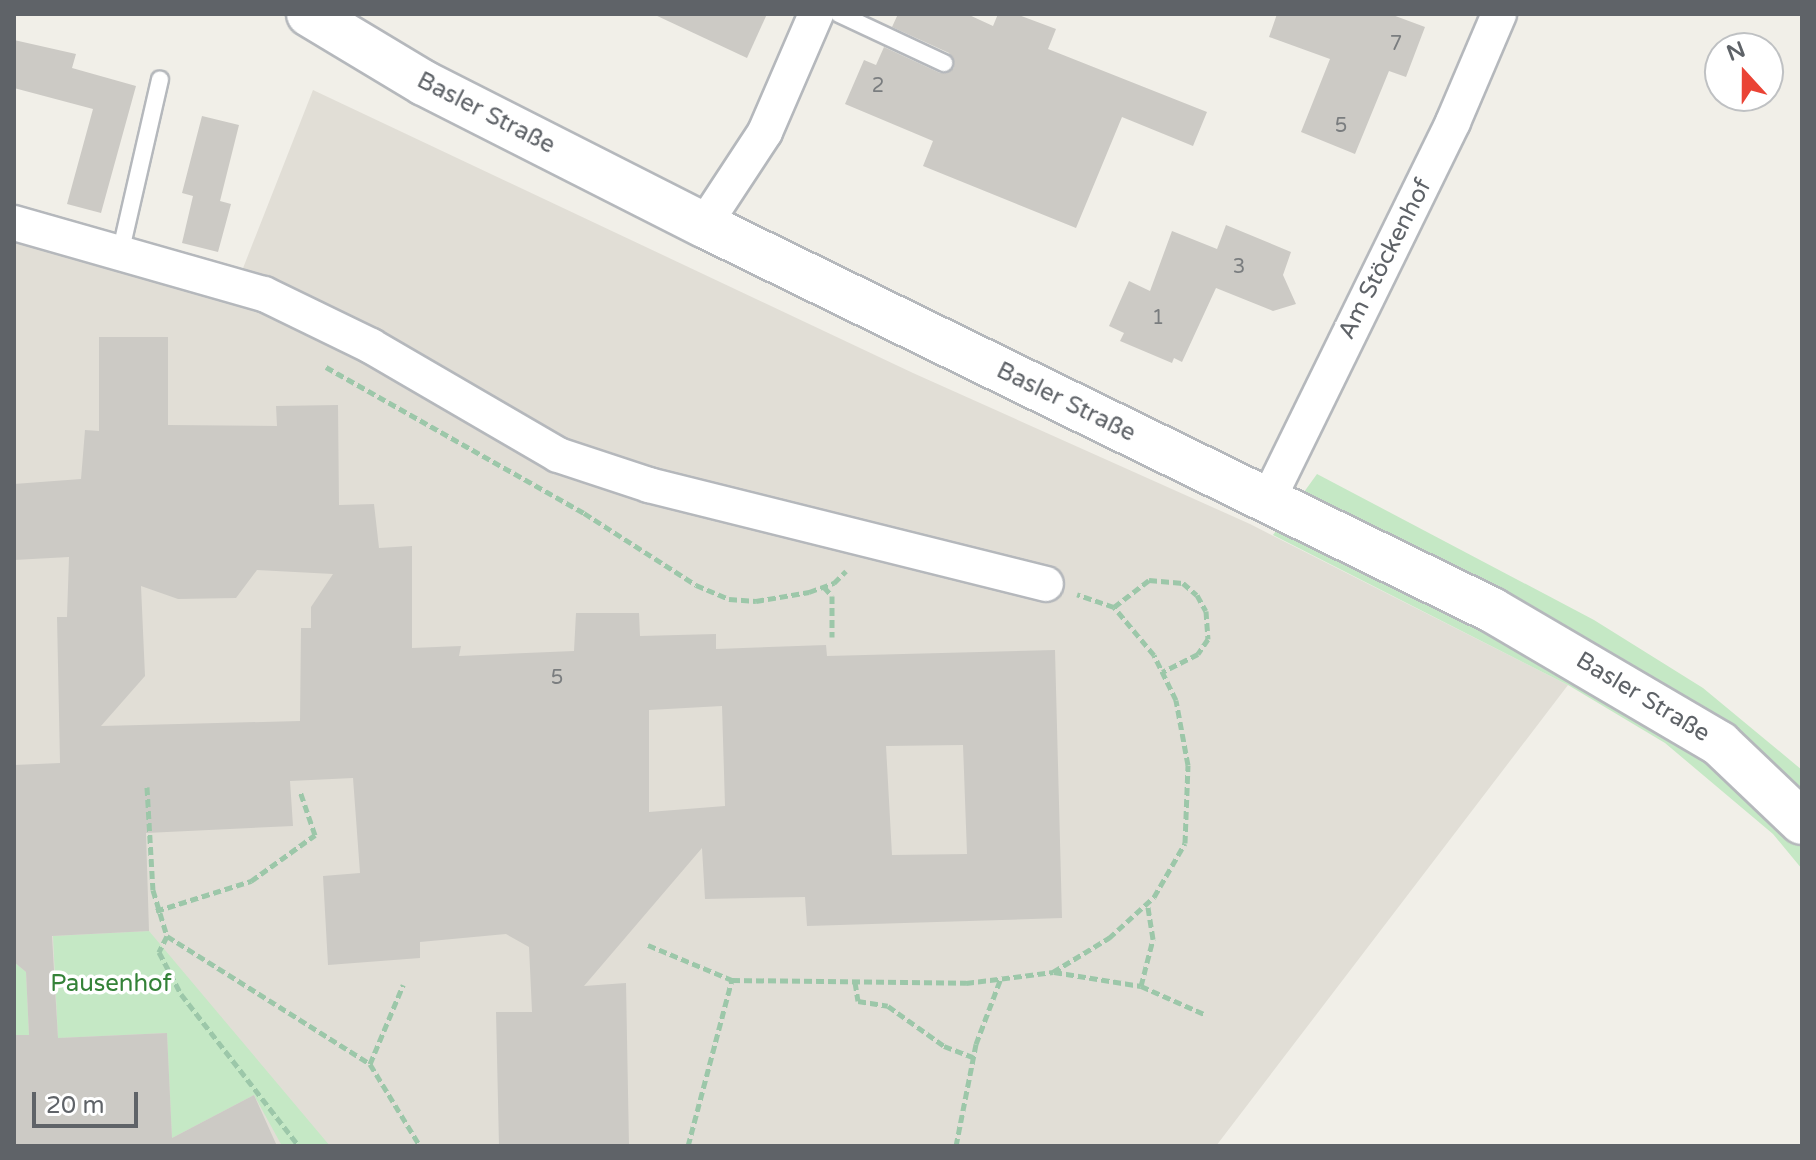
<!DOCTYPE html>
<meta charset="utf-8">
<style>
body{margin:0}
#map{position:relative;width:1816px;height:1160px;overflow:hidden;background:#f1efe8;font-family:"Varela Round",sans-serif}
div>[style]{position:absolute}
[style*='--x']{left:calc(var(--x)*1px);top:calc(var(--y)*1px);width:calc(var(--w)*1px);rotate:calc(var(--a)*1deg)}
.education>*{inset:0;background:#e1ded6}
.green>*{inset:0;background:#c5e8c5}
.building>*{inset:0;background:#cccac5}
.path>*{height:5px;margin-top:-2.5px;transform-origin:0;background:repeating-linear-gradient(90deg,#9cc7a9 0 8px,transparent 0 12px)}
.roads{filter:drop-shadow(2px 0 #b5b8bc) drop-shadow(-2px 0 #b5b8bc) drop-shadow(0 2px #b5b8bc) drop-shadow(0 -2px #b5b8bc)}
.lane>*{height:16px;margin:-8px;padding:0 8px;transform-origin:8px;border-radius:8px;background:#fff}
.street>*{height:34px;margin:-17px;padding:0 17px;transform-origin:17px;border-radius:17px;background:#fff}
.secondary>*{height:44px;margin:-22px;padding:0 22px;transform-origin:22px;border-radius:22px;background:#fff}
span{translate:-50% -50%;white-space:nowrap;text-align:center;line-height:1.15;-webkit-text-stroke:7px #fff;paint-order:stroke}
.number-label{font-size:20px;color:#7a7d7f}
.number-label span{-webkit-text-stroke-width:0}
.street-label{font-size:24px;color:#5f6368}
.park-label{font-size:24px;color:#348238}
.frame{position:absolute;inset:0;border:16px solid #5f6368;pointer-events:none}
.north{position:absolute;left:1704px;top:32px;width:80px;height:80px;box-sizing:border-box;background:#fff;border:2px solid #bfc1c3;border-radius:50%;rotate:339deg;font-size:22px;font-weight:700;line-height:32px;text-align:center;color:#5f6368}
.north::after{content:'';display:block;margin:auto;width:28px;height:36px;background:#ea4335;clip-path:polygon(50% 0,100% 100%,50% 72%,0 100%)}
.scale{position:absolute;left:32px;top:1092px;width:106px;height:36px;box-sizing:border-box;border:4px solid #5f6368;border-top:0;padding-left:10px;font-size:24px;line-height:28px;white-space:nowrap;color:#5f6368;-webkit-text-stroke:6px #fff;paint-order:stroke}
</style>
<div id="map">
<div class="education">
<div style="clip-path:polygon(313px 90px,913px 373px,1250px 524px,1568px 685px,1216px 1146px,14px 1146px,14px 223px,236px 286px)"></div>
</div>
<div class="green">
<div style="clip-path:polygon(1317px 474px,1594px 620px,1703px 688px,1802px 770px,1802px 869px,1773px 834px,1665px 743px,1568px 685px,1273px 535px)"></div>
<div style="clip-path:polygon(149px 931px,330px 1146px,282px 1146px,254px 1095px,172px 1138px,167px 1033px,58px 1038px,53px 936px)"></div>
<div style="clip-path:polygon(14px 962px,26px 972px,29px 1035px,14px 1035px)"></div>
</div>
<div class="building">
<div style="clip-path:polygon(653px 14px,767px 14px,747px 58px)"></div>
<div style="clip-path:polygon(898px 14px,967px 14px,993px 26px,998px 14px,1016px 14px,1056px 29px,1048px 49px,1207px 112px,1193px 146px,1122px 117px,1076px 228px,923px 166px,933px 141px,845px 104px,864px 60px,876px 65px,884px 47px,940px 73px,954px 68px,949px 53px,892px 27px)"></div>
<div style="clip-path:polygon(1277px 14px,1390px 14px,1425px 27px,1406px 77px,1389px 71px,1355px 154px,1301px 132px,1330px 59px,1269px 37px)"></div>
<div style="clip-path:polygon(14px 40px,76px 54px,72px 68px,136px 86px,101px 213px,67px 204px,93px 109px,14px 88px)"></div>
<div style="clip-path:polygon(202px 116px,239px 125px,220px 201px,231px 204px,218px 252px,182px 243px,193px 196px,182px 193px)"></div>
<div style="clip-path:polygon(1226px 225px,1291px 252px,1283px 275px,1296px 304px,1273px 311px,1216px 288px,1182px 362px,1174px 358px,1172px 363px,1120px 341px,1124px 333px,1109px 326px,1129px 281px,1150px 291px,1172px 231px,1217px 249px)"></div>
<div style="clip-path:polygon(evenodd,99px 337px,168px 337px,168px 425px,277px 426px,276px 406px,338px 405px,339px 505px,374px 504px,379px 548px,412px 546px,412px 648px,461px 646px,459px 656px,574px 651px,576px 613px,639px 613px,640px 636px,716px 634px,716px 649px,826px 645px,827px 656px,1055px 650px,1062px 918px,807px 926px,805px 897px,705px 899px,702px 848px,584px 986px,626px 983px,629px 1146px,499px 1146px,496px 1012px,532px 1012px,529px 947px,506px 934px,420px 942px,420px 958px,328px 965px,323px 876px,360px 873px,353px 778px,290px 781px,293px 826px,146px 833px,149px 931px,52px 936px,58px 1038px,167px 1033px,172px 1138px,254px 1095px,277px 1146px,14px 1146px,14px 1035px,29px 1035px,26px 972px,14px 962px,14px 765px,60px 763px,57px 617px,67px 617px,69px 557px,14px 560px,14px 484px,81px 479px,85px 430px,99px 431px,99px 337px,257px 570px,333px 574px,311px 607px,311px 628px,301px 628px,300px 721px,101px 726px,145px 676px,141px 586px,178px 599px,236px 598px,257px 570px,99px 337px,722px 706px,725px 806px,649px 812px,649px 710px,722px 706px,99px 337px,963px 745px,967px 854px,892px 855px,886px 746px,963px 745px)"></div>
</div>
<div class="path">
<div style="--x:326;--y:367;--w:296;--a:29.5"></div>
<div style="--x:584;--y:513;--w:133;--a:32.7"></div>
<div style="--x:696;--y:585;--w:36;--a:23"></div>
<div style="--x:729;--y:599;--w:27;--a:4"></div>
<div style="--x:756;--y:601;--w:54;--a:-9.6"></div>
<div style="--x:809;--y:592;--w:27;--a:-20"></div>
<div style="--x:834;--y:583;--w:17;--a:-45"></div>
<div style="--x:824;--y:587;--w:12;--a:48"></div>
<div style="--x:832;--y:596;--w:41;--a:90"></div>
<div style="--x:1114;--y:607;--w:44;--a:-37.6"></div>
<div style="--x:1149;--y:580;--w:34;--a:5"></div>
<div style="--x:1183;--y:583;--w:18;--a:41"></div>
<div style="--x:1197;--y:595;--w:18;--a:61"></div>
<div style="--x:1206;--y:611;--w:28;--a:86"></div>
<div style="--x:1208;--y:639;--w:18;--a:124"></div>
<div style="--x:1198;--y:654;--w:40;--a:153.4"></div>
<div style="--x:147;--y:787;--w:103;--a:86.7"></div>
<div style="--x:153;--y:890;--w:48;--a:73.1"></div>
<div style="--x:167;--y:936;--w:240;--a:32.2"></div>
<div style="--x:370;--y:1064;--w:96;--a:58.6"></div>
<div style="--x:156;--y:911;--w:100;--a:-17.5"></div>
<div style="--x:251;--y:881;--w:79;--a:-35.7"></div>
<div style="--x:315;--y:835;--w:46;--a:-108.8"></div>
<div style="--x:167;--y:936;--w:18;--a:117"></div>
<div style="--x:159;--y:952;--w:47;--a:62.4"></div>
<div style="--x:181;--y:994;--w:192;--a:52.2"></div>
<div style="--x:648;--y:945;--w:91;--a:22.6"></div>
<div style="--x:1054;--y:972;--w:88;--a:9.1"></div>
<div style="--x:1141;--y:986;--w:69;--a:24"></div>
<div style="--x:855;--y:982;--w:19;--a:81"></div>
<div style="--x:858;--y:1001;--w:30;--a:9"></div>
<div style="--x:888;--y:1006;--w:69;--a:35.5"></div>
<div style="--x:944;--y:1046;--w:31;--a:21"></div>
<div style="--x:1141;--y:986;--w:49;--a:-75.7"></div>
<div style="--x:1153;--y:939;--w:36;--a:-99"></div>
<div style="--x:370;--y:1064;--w:86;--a:-67.3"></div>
<div style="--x:688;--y:1146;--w:172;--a:-75.2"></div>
<div style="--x:732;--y:980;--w:234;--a:0.7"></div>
<div style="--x:966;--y:983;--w:88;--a:-7.2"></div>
<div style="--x:1053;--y:972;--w:66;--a:-31.3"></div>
<div style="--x:1109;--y:938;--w:61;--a:-42.3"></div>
<div style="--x:1154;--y:897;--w:62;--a:-60.1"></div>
<div style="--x:1185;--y:843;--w:78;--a:-87.8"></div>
<div style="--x:1188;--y:765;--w:66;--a:-100.5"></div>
<div style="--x:1176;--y:700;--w:50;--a:-116.1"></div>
<div style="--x:1154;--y:655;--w:62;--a:-129.8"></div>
<div style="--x:1114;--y:607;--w:39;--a:-161"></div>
<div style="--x:956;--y:1146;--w:104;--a:-78.9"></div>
<div style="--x:976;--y:1044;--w:71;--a:-69.3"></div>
</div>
<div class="roads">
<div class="lane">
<div style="--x:839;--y:14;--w:116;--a:25"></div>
<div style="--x:120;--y:254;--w:179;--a:-77.1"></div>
</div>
<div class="street">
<div style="--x:14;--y:223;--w:260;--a:15.9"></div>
<div style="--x:264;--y:294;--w:119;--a:25.9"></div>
<div style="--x:371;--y:346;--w:216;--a:30.2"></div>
<div style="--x:558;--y:455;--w:96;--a:18.2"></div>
<div style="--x:649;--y:485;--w:409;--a:14"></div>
<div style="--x:704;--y:225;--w:111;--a:-56.7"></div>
<div style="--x:765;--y:132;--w:129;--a:-66.6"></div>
<div style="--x:1267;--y:502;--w:423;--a:-63.9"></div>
<div style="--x:1453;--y:122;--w:117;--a:-66.9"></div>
</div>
<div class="secondary">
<div style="--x:309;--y:14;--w:134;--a:31"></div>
<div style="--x:424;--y:83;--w:314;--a:26.9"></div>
<div style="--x:704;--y:225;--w:877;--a:26.04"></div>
<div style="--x:1492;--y:610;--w:264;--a:30.4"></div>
<div style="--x:1720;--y:744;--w:113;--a:43.6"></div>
</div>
</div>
<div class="number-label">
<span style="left:1396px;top:44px">7</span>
<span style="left:878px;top:86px">2</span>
<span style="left:1341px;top:126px">5</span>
<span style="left:1239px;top:267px">3</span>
<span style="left:1158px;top:318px">1</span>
<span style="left:557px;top:678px">5</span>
</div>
<div class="street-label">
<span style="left:486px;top:113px;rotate:27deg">Basler Straße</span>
<span style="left:1385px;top:259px;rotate:-63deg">Am Stöckenhof</span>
<span style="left:1066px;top:402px;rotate:26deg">Basler Straße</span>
<span style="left:1643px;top:697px;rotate:31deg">Basler Straße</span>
</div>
<div class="park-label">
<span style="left:111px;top:984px">Pausenhof</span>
</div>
<div class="frame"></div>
<div class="north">N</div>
<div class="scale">20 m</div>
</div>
